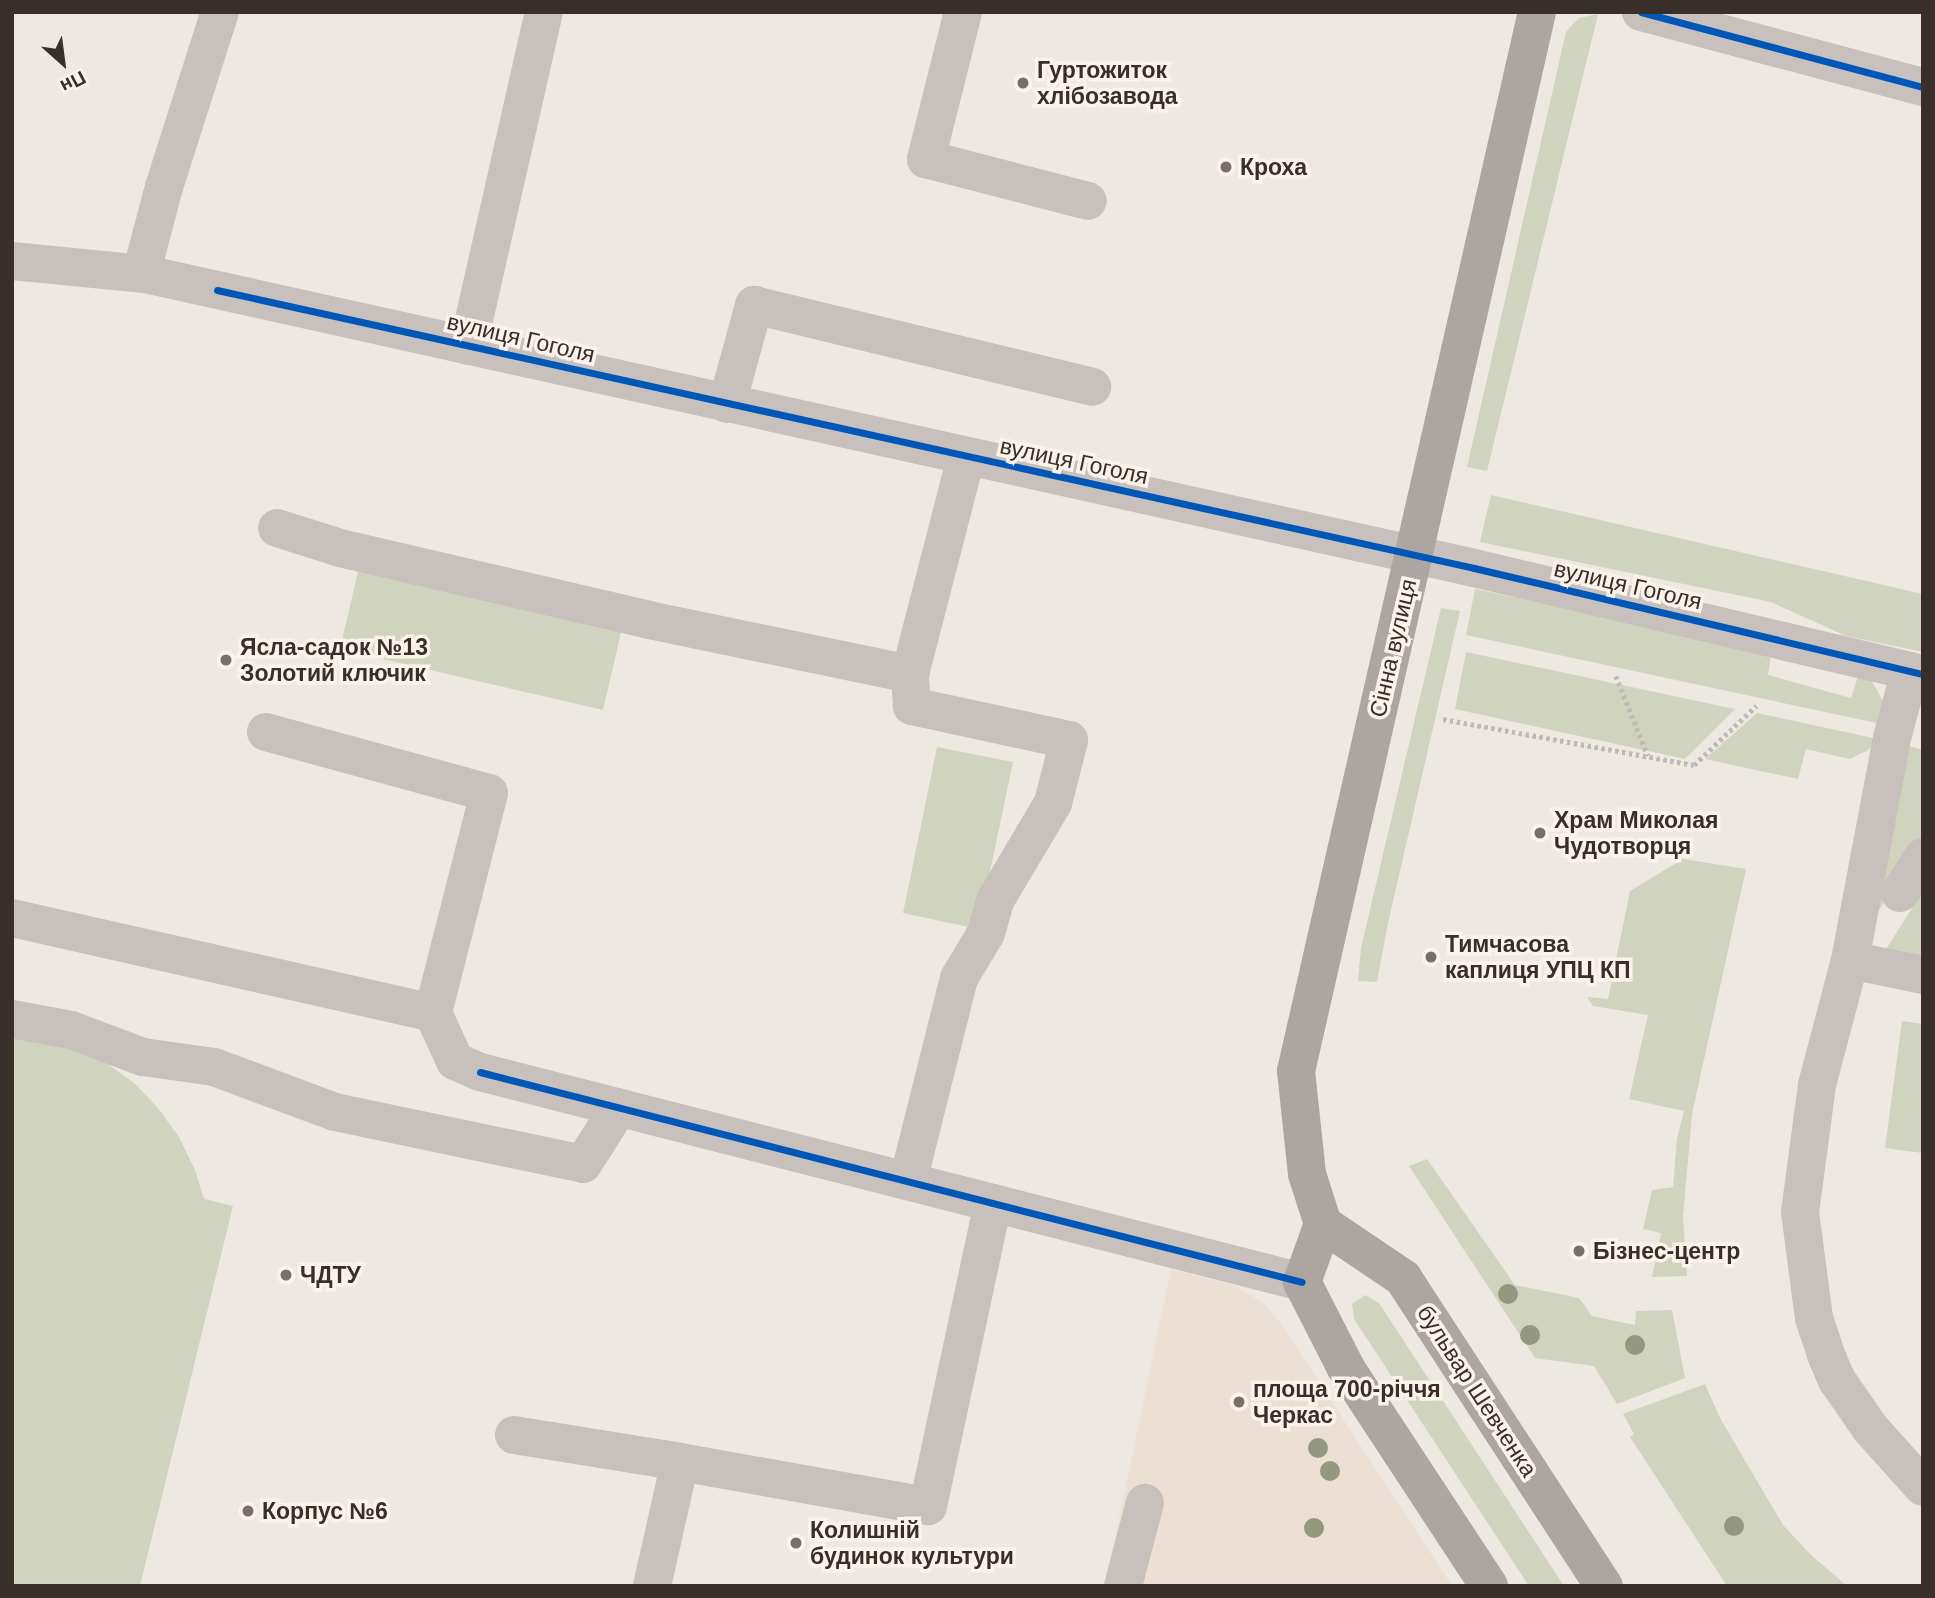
<!DOCTYPE html>
<meta charset="utf-8">
<style>
body{margin:0}
#map{position:relative;width:1935px;height:1598px;overflow:hidden;background:#eee8e3;font-family:Helvetica,sans-serif}
div>[style]{position:absolute}
[style*='--x']{left:calc(var(--x)*1px);top:calc(var(--y)*1px);width:calc(var(--w)*1px);rotate:calc(var(--a)*1deg)}
.green>*{inset:0;background:#d0d3bd}
.plaza>*{inset:0;background:#ecdfd3}
.path>*{height:4.5px;margin-top:-2.25px;transform-origin:0;background:repeating-linear-gradient(90deg,#c0b9b5 0 3.5px,transparent 0 7px)}
.minor>*{height:38px;margin:-19px;padding:0 19px;transform-origin:19px;border-radius:19px;background:#c7c0bc}
.major>*{height:38px;margin:-19px;padding:0 19px;transform-origin:19px;border-radius:19px;background:#aca5a1}
.cycleway>*{height:7px;margin:-3.5px;padding:0 3.5px;transform-origin:3.5px;border-radius:3.5px;background:#0057b8}
.trees>*{width:20px;height:20px;margin:-10px;border-radius:50%;background:#94987f}
.dots>*{width:19px;height:19px;translate:-50% -50%;box-sizing:border-box;border:4px solid #faf2eb;border-radius:50%}
span{translate:-50% -50%;white-space:nowrap;text-align:center;line-height:1.15;-webkit-text-stroke:7px #faf2eb;paint-order:stroke}
.poi-label{font-size:23px;color:#382e2a;font-weight:700}
.left{translate:0 -50%;text-align:left}
.street-label{font-size:23px;color:#382e2a}
.frame{position:absolute;inset:0;border:14px solid #382e2a;pointer-events:none}
.north{position:absolute;left:28px;top:28px;width:70px;height:70px;-webkit-text-stroke:5px #faf2eb;paint-order:stroke;rotate:152deg;font-size:19px;font-weight:700;line-height:28px;text-align:center;color:#382e2a}
.north::after{content:'';display:block;margin:auto;width:24px;height:32px;background:#382e2a;clip-path:polygon(50% 0,100% 100%,50% 72%,0 100%)}
</style>
<div id="map">
<div class="green">
<div style="clip-path:polygon(1598px 14px,1487px 471px,1467px 467px,1566px 32px,1579px 18px)"></div>
<div style="clip-path:polygon(1491px 495px,1923px 594px,1923px 652px,1846px 636px,1771px 602px,1480px 542px)"></div>
<div style="clip-path:polygon(360px 563px,623px 624px,603px 710px,340px 649px)"></div>
<div style="clip-path:polygon(1475px 589px,1772px 650px,1768px 675px,1851px 698px,1859px 673px,1873px 683px,1884px 703px,1881px 724px,1466px 635px)"></div>
<div style="clip-path:polygon(1441px 608px,1460px 611px,1388px 923px,1377px 982px,1358px 981px,1361px 948px)"></div>
<div style="clip-path:polygon(1466px 652px,1735px 709px,1685px 759px,1455px 709px)"></div>
<div style="clip-path:polygon(1757px 713px,1878px 739px,1868px 750px,1850px 759px,1806px 749px,1798px 779px,1705px 759px)"></div>
<div style="clip-path:polygon(1904px 745px,1923px 750px,1923px 844px,1871px 922px)"></div>
<div style="clip-path:polygon(937px 747px,1013px 762px,978px 929px,903px 913px)"></div>
<div style="clip-path:polygon(1683px 859px,1746px 869px,1692px 1114px,1683px 1217px,1687px 1276px,1652px 1277px,1661px 1233px,1643px 1229px,1652px 1190px,1673px 1187px,1677px 1138px,1684px 1111px,1629px 1099px,1648px 1015px,1593px 1006px,1587px 997px,1608px 999px,1630px 891px)"></div>
<div style="clip-path:polygon(1923px 891px,1923px 963px,1883px 954px)"></div>
<div style="clip-path:polygon(1902px 1021px,1923px 1024px,1923px 1153px,1885px 1148px)"></div>
<div style="clip-path:polygon(12px 1030px,105px 1062px,134px 1083px,158px 1108px,179px 1137px,195px 1170px,204px 1199px,233px 1206px,140px 1586px,12px 1586px)"></div>
<div style="clip-path:polygon(1427px 1159px,1515px 1285px,1579px 1298px,1592px 1316px,1635px 1325px,1636px 1311px,1672px 1310px,1685px 1378px,1617px 1404px,1594px 1366px,1535px 1358px,1409px 1166px)"></div>
<div style="clip-path:polygon(1365px 1295px,1379px 1303px,1564px 1586px,1529px 1586px,1354px 1319px,1352px 1304px)"></div>
<div style="clip-path:polygon(1705px 1384px,1720px 1418px,1783px 1525px,1810px 1554px,1847px 1586px,1727px 1586px,1630px 1437px,1634px 1434px,1623px 1414px)"></div>
</div>
<div class="plaza">
<div style="clip-path:polygon(1171px 1269px,1236px 1286px,1263px 1303px,1280px 1322px,1452px 1586px,1105px 1586px)"></div>
</div>
<div class="path">
<div style="--x:1616;--y:676;--w:86;--a:68.2"></div>
<div style="--x:1443;--y:719;--w:255;--a:10.4"></div>
<div style="--x:1694;--y:765;--w:86;--a:-43.6"></div>
</div>
<div class="minor">
<div style="--x:963;--y:12;--w:152;--a:104.1"></div>
<div style="--x:926;--y:159;--w:167;--a:14.5"></div>
<div style="--x:1641;--y:12;--w:292;--a:14.9"></div>
<div style="--x:12;--y:261;--w:134;--a:5.6"></div>
<div style="--x:145;--y:274;--w:1361;--a:12.47"></div>
<div style="--x:1474;--y:568;--w:461;--a:13.3"></div>
<div style="--x:145;--y:274;--w:19;--a:-87"></div>
<div style="--x:146;--y:255;--w:70;--a:-75.2"></div>
<div style="--x:164;--y:187;--w:184;--a:-72.3"></div>
<div style="--x:468;--y:346;--w:343;--a:-77.2"></div>
<div style="--x:727;--y:404;--w:103;--a:-74.7"></div>
<div style="--x:754;--y:305;--w:348;--a:13.6"></div>
<div style="--x:277;--y:528;--w:66;--a:17.6"></div>
<div style="--x:340;--y:548;--w:317;--a:13.1"></div>
<div style="--x:649;--y:620;--w:267;--a:11.7"></div>
<div style="--x:910;--y:674;--w:224;--a:-75.5"></div>
<div style="--x:1910;--y:671;--w:69;--a:105"></div>
<div style="--x:1892;--y:738;--w:226;--a:100.7"></div>
<div style="--x:1850;--y:960;--w:129;--a:104.8"></div>
<div style="--x:1817;--y:1085;--w:128;--a:97.6"></div>
<div style="--x:1800;--y:1212;--w:107;--a:82.5"></div>
<div style="--x:1814;--y:1318;--w:41;--a:71.6"></div>
<div style="--x:1827;--y:1357;--w:25;--a:67"></div>
<div style="--x:1837;--y:1380;--w:58;--a:55.5"></div>
<div style="--x:1870;--y:1428;--w:79;--a:48.1"></div>
<div style="--x:266;--y:732;--w:231;--a:15.3"></div>
<div style="--x:489;--y:793;--w:227;--a:104.3"></div>
<div style="--x:433;--y:1013;--w:53;--a:65.4"></div>
<div style="--x:455;--y:1061;--w:27;--a:24"></div>
<div style="--x:480;--y:1072;--w:848;--a:14.33"></div>
<div style="--x:1900;--y:893;--w:43;--a:-57.4"></div>
<div style="--x:12;--y:918;--w:432;--a:12.7"></div>
<div style="--x:1850;--y:960;--w:75;--a:11.6"></div>
<div style="--x:12;--y:1019;--w:60;--a:10.6"></div>
<div style="--x:71;--y:1030;--w:77;--a:20.6"></div>
<div style="--x:143;--y:1057;--w:72;--a:8"></div>
<div style="--x:214;--y:1067;--w:129;--a:20.4"></div>
<div style="--x:335;--y:1112;--w:253;--a:11.8"></div>
<div style="--x:583;--y:1164;--w:67;--a:-57.7"></div>
<div style="--x:908;--y:1181;--w:209;--a:-75.9"></div>
<div style="--x:959;--y:978;--w:52;--a:-59"></div>
<div style="--x:986;--y:933;--w:35;--a:-74"></div>
<div style="--x:996;--y:899;--w:112;--a:-59.3"></div>
<div style="--x:1053;--y:803;--w:65;--a:-75.7"></div>
<div style="--x:1069;--y:740;--w:161;--a:-167.8"></div>
<div style="--x:912;--y:706;--w:32;--a:-94"></div>
<div style="--x:514;--y:1435;--w:168;--a:9.2"></div>
<div style="--x:652;--y:1586;--w:127;--a:-77.3"></div>
<div style="--x:680;--y:1462;--w:252;--a:10.1"></div>
<div style="--x:928;--y:1506;--w:310;--a:-77.9"></div>
<div style="--x:1123;--y:1586;--w:86;--a:-75.2"></div>
</div>
<div class="major">
<div style="--x:1323;--y:1224;--w:97;--a:34"></div>
<div style="--x:1403;--y:1278;--w:368;--a:56.9"></div>
<div style="--x:1489;--y:1586;--w:261;--a:-123.3"></div>
<div style="--x:1346;--y:1368;--w:97;--a:-117.1"></div>
<div style="--x:1302;--y:1282;--w:62;--a:-70.1"></div>
<div style="--x:1323;--y:1224;--w:52;--a:-107.7"></div>
<div style="--x:1307;--y:1174;--w:104;--a:-96.1"></div>
<div style="--x:1296;--y:1071;--w:1086;--a:-77.18"></div>
</div>
<div class="cycleway">
<div style="--x:1641;--y:12;--w:292;--a:14.9"></div>
<div style="--x:217;--y:290;--w:1287;--a:12.47"></div>
<div style="--x:1474;--y:568;--w:461;--a:13.3"></div>
<div style="--x:480;--y:1072;--w:848;--a:14.33"></div>
</div>
<div class="trees">
<div style="left:1508px;top:1294px"></div>
<div style="left:1530px;top:1335px"></div>
<div style="left:1635px;top:1345px"></div>
<div style="left:1318px;top:1448px"></div>
<div style="left:1330px;top:1471px"></div>
<div style="left:1734px;top:1526px"></div>
<div style="left:1314px;top:1528px"></div>
</div>
<div class="dots">
<div style="left:1023px;top:83px;background:#786f6b"></div>
<div style="left:1226px;top:167px;background:#786f6b"></div>
<div style="left:226px;top:660px;background:#786f6b"></div>
<div style="left:1540px;top:833px;background:#786f6b"></div>
<div style="left:1431px;top:957px;background:#786f6b"></div>
<div style="left:1579px;top:1251px;background:#786f6b"></div>
<div style="left:286px;top:1275px;background:#786f6b"></div>
<div style="left:1239px;top:1402px;background:#786f6b"></div>
<div style="left:248px;top:1511px;background:#786f6b"></div>
<div style="left:796px;top:1543px;background:#786f6b"></div>
</div>
<div class="poi-label">
<span class="left" style="left:1037px;top:83px">Гуртожиток<br>хлібозавода</span>
<span class="left" style="left:1240px;top:167px">Кроха</span>
<span class="left" style="left:240px;top:660px">Ясла-садок №13<br>Золотий ключик</span>
<span class="left" style="left:1554px;top:833px">Храм Миколая<br>Чудотворця</span>
<span class="left" style="left:1445px;top:957px">Тимчасова<br>каплиця УПЦ КП</span>
<span class="left" style="left:1593px;top:1251px">Бізнес-центр</span>
<span class="left" style="left:300px;top:1275px">ЧДТУ</span>
<span class="left" style="left:1253px;top:1402px">площа 700-річчя<br>Черкас</span>
<span class="left" style="left:262px;top:1511px">Корпус №6</span>
<span class="left" style="left:810px;top:1543px">Колишній<br>будинок культури</span>
</div>
<div class="street-label">
<span style="left:521px;top:338px;rotate:13deg">вулиця Гоголя</span>
<span style="left:1074px;top:461px;rotate:12deg">вулиця Гоголя</span>
<span style="left:1628px;top:585px;rotate:13deg">вулиця Гоголя</span>
<span style="left:1393px;top:648px;rotate:-77deg">Сінна вулиця</span>
<span style="left:1477px;top:1391px;rotate:57deg">бульвар Шевченка</span>
</div>
<div class="frame"></div>
<div class="north">Пн</div>
</div>
